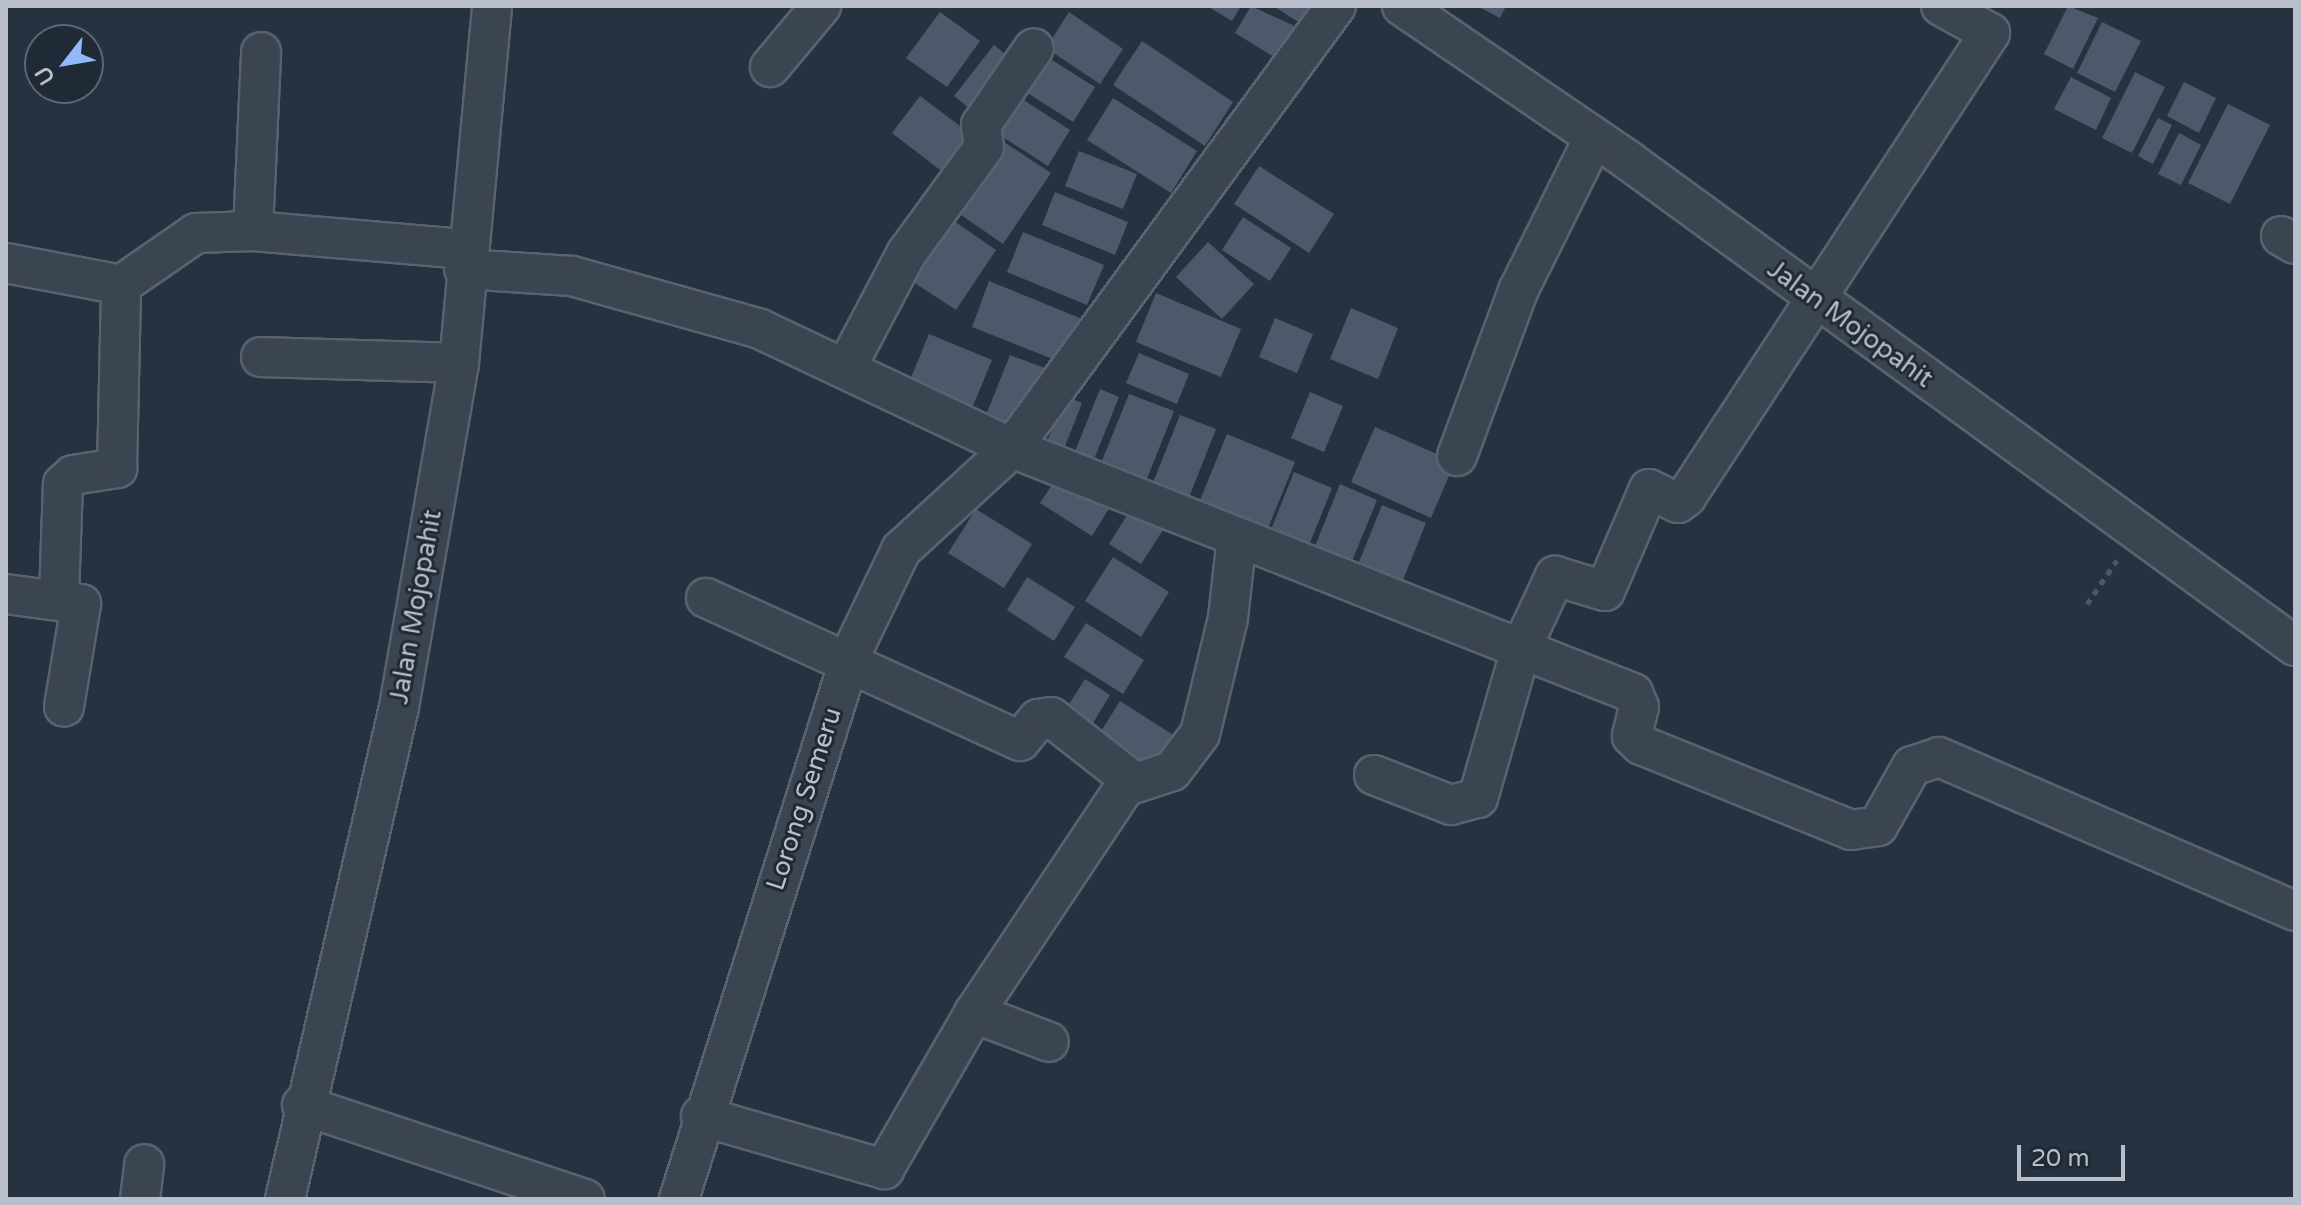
<!DOCTYPE html>
<style>
body{margin:0}
#map{position:relative;width:2301px;height:1205px;overflow:hidden;background:#273241;font-family:"Varela Round",sans-serif}
div>[style]{position:absolute}
[style*='--x']{left:calc(var(--x)*1px);top:calc(var(--y)*1px);width:calc(var(--w)*1px);rotate:calc(var(--a)*1deg)}
.building>*{inset:0;background:#4d596a}
.path>*{height:5px;margin-top:-2.5px;transform-origin:0;background:repeating-linear-gradient(90deg,#475c5f 0 6px,transparent 0 12px)}
.roads{filter:drop-shadow(2px 0 #59626e) drop-shadow(-2px 0 #59626e) drop-shadow(0 2px #59626e) drop-shadow(0 -2px #59626e)}
.minor>*{height:38px;margin:-19px;padding:0 19px;transform-origin:19px;border-radius:19px;background:#3b4451}
span{translate:-50% -50%;white-space:nowrap;text-align:center;line-height:1.15;-webkit-text-stroke:6px #202936;paint-order:stroke}
.street-label{font-size:26px;color:#b8bfcb}
.frame{position:absolute;inset:0;border:8px solid #b8bfcb;pointer-events:none}
.north{position:absolute;left:24px;top:24px;width:80px;height:80px;box-sizing:border-box;background:#202936;border:2px solid #5d6572;border-radius:50%;rotate:239deg;font-size:22px;font-weight:700;line-height:32px;text-align:center;color:#b8bfcb}
.north::after{content:'';display:block;margin:auto;width:28px;height:36px;background:#91b8f7;clip-path:polygon(50% 0,100% 100%,50% 72%,0 100%)}
.scale{position:absolute;left:2017px;top:1145px;width:108px;height:36px;box-sizing:border-box;border:4px solid #b8bfcb;border-top:0;padding-left:10px;font-size:24px;line-height:28px;white-space:nowrap;color:#b8bfcb;-webkit-text-stroke:6px #202936;paint-order:stroke}
</style>
<div id="map">
<div class="building">
<div style="clip-path:polygon(1207px 6px,1241px 6px,1232px 21px)"></div>
<div style="clip-path:polygon(1251px 6px,1299px 28px,1279px 60px,1235px 33px)"></div>
<div style="clip-path:polygon(1273px 6px,1314px 6px,1303px 25px)"></div>
<div style="clip-path:polygon(1477px 6px,1506px 6px,1500px 18px)"></div>
<div style="clip-path:polygon(2068px 6px,2098px 18px,2073px 69px,2044px 54px)"></div>
<div style="clip-path:polygon(940px 12px,980px 41px,947px 87px,906px 58px)"></div>
<div style="clip-path:polygon(1069px 12px,1123px 49px,1100px 84px,1046px 48px)"></div>
<div style="clip-path:polygon(2102px 22px,2141px 41px,2115px 92px,2077px 73px)"></div>
<div style="clip-path:polygon(1142px 41px,1233px 102px,1205px 146px,1113px 85px)"></div>
<div style="clip-path:polygon(994px 45px,1017px 64px,978px 115px,954px 96px)"></div>
<div style="clip-path:polygon(1036px 50px,1095px 87px,1073px 122px,1015px 85px)"></div>
<div style="clip-path:polygon(2135px 72px,2165px 87px,2132px 153px,2102px 138px)"></div>
<div style="clip-path:polygon(2071px 77px,2111px 98px,2096px 130px,2054px 109px)"></div>
<div style="clip-path:polygon(2184px 82px,2216px 98px,2199px 133px,2167px 116px)"></div>
<div style="clip-path:polygon(1010px 91px,1070px 130px,1048px 166px,987px 127px)"></div>
<div style="clip-path:polygon(920px 96px,972px 135px,944px 173px,892px 133px)"></div>
<div style="clip-path:polygon(1113px 98px,1197px 151px,1171px 193px,1087px 140px)"></div>
<div style="clip-path:polygon(2228px 104px,2270px 125px,2230px 204px,2188px 183px)"></div>
<div style="clip-path:polygon(2158px 118px,2172px 125px,2153px 164px,2138px 156px)"></div>
<div style="clip-path:polygon(2179px 133px,2201px 145px,2181px 185px,2158px 174px)"></div>
<div style="clip-path:polygon(995px 136px,1051px 173px,1003px 244px,948px 206px)"></div>
<div style="clip-path:polygon(1079px 151px,1137px 174px,1123px 209px,1065px 186px)"></div>
<div style="clip-path:polygon(1259px 166px,1334px 214px,1309px 253px,1234px 204px)"></div>
<div style="clip-path:polygon(1055px 192px,1128px 222px,1115px 255px,1042px 225px)"></div>
<div style="clip-path:polygon(945px 215px,996px 250px,956px 310px,904px 276px)"></div>
<div style="clip-path:polygon(1243px 217px,1291px 248px,1270px 281px,1222px 250px)"></div>
<div style="clip-path:polygon(1023px 232px,1104px 265px,1087px 305px,1007px 272px)"></div>
<div style="clip-path:polygon(1208px 242px,1254px 284px,1222px 319px,1176px 277px)"></div>
<div style="clip-path:polygon(989px 281px,1082px 319px,1065px 364px,972px 327px)"></div>
<div style="clip-path:polygon(1156px 293px,1241px 329px,1221px 377px,1136px 342px)"></div>
<div style="clip-path:polygon(1351px 308px,1398px 328px,1378px 379px,1330px 359px)"></div>
<div style="clip-path:polygon(1275px 318px,1313px 334px,1297px 373px,1259px 357px)"></div>
<div style="clip-path:polygon(929px 334px,992px 360px,973px 406px,910px 380px)"></div>
<div style="clip-path:polygon(1139px 353px,1189px 374px,1177px 404px,1126px 383px)"></div>
<div style="clip-path:polygon(1010px 355px,1045px 368px,1021px 429px,986px 415px)"></div>
<div style="clip-path:polygon(1100px 389px,1119px 397px,1091px 467px,1072px 459px)"></div>
<div style="clip-path:polygon(1310px 392px,1343px 406px,1324px 452px,1291px 438px)"></div>
<div style="clip-path:polygon(1129px 394px,1174px 411px,1146px 481px,1101px 463px)"></div>
<div style="clip-path:polygon(1065px 396px,1082px 403px,1062px 454px,1045px 447px)"></div>
<div style="clip-path:polygon(1180px 415px,1216px 429px,1188px 500px,1152px 485px)"></div>
<div style="clip-path:polygon(1375px 427px,1455px 462px,1431px 518px,1351px 482px)"></div>
<div style="clip-path:polygon(1227px 434px,1295px 462px,1264px 538px,1196px 510px)"></div>
<div style="clip-path:polygon(1294px 472px,1332px 488px,1308px 548px,1270px 532px)"></div>
<div style="clip-path:polygon(1059px 474px,1110px 507px,1092px 536px,1040px 503px)"></div>
<div style="clip-path:polygon(1340px 484px,1377px 500px,1350px 566px,1313px 551px)"></div>
<div style="clip-path:polygon(1134px 504px,1167px 524px,1141px 564px,1109px 544px)"></div>
<div style="clip-path:polygon(1382px 505px,1426px 523px,1403px 580px,1359px 562px)"></div>
<div style="clip-path:polygon(976px 509px,1032px 544px,1004px 588px,948px 553px)"></div>
<div style="clip-path:polygon(1113px 557px,1169px 592px,1141px 637px,1085px 601px)"></div>
<div style="clip-path:polygon(1027px 577px,1075px 607px,1054px 641px,1007px 610px)"></div>
<div style="clip-path:polygon(1086px 623px,1144px 660px,1123px 694px,1064px 657px)"></div>
<div style="clip-path:polygon(1085px 679px,1110px 695px,1090px 728px,1064px 712px)"></div>
<div style="clip-path:polygon(1120px 701px,1175px 736px,1149px 776px,1095px 741px)"></div>
</div>
<div class="path">
<div style="--x:2087;--y:604;--w:53;--a:-55.7"></div>
</div>
<div class="roads">
<div class="minor">
<div style="--x:1402;--y:6;--w:275;--a:34.3"></div>
<div style="--x:1629;--y:161;--w:824;--a:36.06"></div>
<div style="--x:770;--y:67;--w:80;--a:-50.1"></div>
<div style="--x:253;--y:231;--w:179;--a:-87.4"></div>
<div style="--x:2281;--y:236;--w:16;--a:30"></div>
<div style="--x:6;--y:263;--w:117;--a:10.8"></div>
<div style="--x:121;--y:285;--w:91;--a:-34.7"></div>
<div style="--x:196;--y:233;--w:57;--a:-2"></div>
<div style="--x:253;--y:231;--w:213;--a:4.9"></div>
<div style="--x:464;--y:269;--w:108;--a:3.7"></div>
<div style="--x:572;--y:276;--w:195;--a:15.7"></div>
<div style="--x:760;--y:329;--w:279;--a:25.3"></div>
<div style="--x:1012;--y:448;--w:668;--a:21.53"></div>
<div style="--x:1633;--y:693;--w:15;--a:67"></div>
<div style="--x:1639;--y:707;--w:30;--a:104"></div>
<div style="--x:1632;--y:736;--w:13;--a:45"></div>
<div style="--x:1641;--y:745;--w:227;--a:22"></div>
<div style="--x:1851;--y:830;--w:27;--a:-8"></div>
<div style="--x:1878;--y:826;--w:69;--a:-60.5"></div>
<div style="--x:1912;--y:766;--w:28;--a:-18"></div>
<div style="--x:1939;--y:757;--w:388;--a:23.4"></div>
<div style="--x:261;--y:357;--w:198;--a:1.7"></div>
<div style="--x:846;--y:368;--w:129;--a:-62.2"></div>
<div style="--x:906;--y:254;--w:132;--a:-53.9"></div>
<div style="--x:984;--y:147;--w:22;--a:-98"></div>
<div style="--x:981;--y:125;--w:93;--a:-55.5"></div>
<div style="--x:1457;--y:456;--w:176;--a:-69.7"></div>
<div style="--x:1518;--y:291;--w:171;--a:-63.6"></div>
<div style="--x:6;--y:594;--w:76;--a:7.6"></div>
<div style="--x:81;--y:604;--w:104;--a:99.4"></div>
<div style="--x:59;--y:597;--w:113;--a:-88"></div>
<div style="--x:63;--y:484;--w:13;--a:-42"></div>
<div style="--x:73;--y:475;--w:45;--a:-9"></div>
<div style="--x:117;--y:468;--w:183;--a:-88.7"></div>
<div style="--x:1374;--y:775;--w:83;--a:21.3"></div>
<div style="--x:1451;--y:805;--w:28;--a:-15"></div>
<div style="--x:1478;--y:798;--w:155;--a:-73.9"></div>
<div style="--x:1521;--y:649;--w:81;--a:-65"></div>
<div style="--x:1555;--y:576;--w:52;--a:16.7"></div>
<div style="--x:1605;--y:591;--w:111;--a:-66.7"></div>
<div style="--x:1649;--y:489;--w:32;--a:26"></div>
<div style="--x:1678;--y:503;--w:10;--a:-37"></div>
<div style="--x:1686;--y:497;--w:555;--a:-56.77"></div>
<div style="--x:1990;--y:33;--w:56;--a:-151.1"></div>
<div style="--x:1130;--y:785;--w:44;--a:-18.4"></div>
<div style="--x:1172;--y:771;--w:46;--a:-52.9"></div>
<div style="--x:1200;--y:734;--w:119;--a:-76.4"></div>
<div style="--x:1228;--y:618;--w:81;--a:-83.7"></div>
<div style="--x:974;--y:1013;--w:80;--a:21.1"></div>
<div style="--x:302;--y:1105;--w:298;--a:18.4"></div>
<div style="--x:701;--y:1116;--w:191;--a:16.2"></div>
<div style="--x:884;--y:1169;--w:180;--a:-60"></div>
<div style="--x:974;--y:1013;--w:281;--a:-56.3"></div>
<div style="--x:1130;--y:779;--w:100;--a:-141.9"></div>
<div style="--x:1051;--y:717;--w:13;--a:171"></div>
<div style="--x:1038;--y:719;--w:28;--a:129"></div>
<div style="--x:1020;--y:741;--w:345;--a:-155.5"></div>
<div style="--x:140;--y:1199;--w:35;--a:-83"></div>
<div style="--x:285;--y:1199;--w:505;--a:-76.95"></div>
<div style="--x:399;--y:707;--w:349;--a:-80.1"></div>
<div style="--x:459;--y:363;--w:359;--a:-84.7"></div>
<div style="--x:679;--y:1199;--w:574;--a:-72.45"></div>
<div style="--x:852;--y:652;--w:113;--a:-64.3"></div>
<div style="--x:901;--y:550;--w:151;--a:-42.6"></div>
<div style="--x:1012;--y:448;--w:548;--a:-53.76"></div>
</div>
</div>
<div class="street-label">
<span style="left:1850px;top:324px;rotate:36deg">Jalan Mojopahit</span>
<span style="left:416px;top:607px;rotate:-80deg">Jalan Mojopahit</span>
<span style="left:804px;top:799px;rotate:-72deg">Lorong Semeru</span>
</div>
<div class="frame"></div>
<div class="north">U</div>
<div class="scale">20 m</div>
</div>
